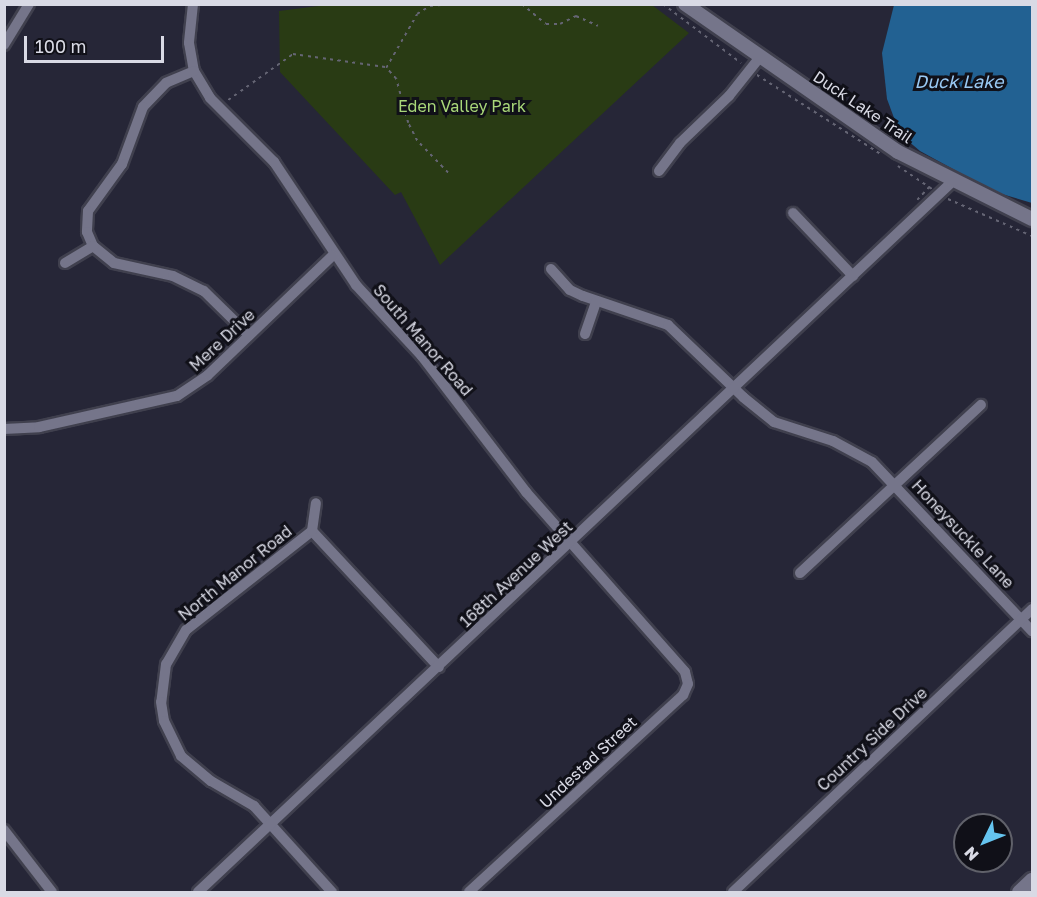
<!DOCTYPE html>
<style>
body{margin:0}
#map{position:relative;width:1037px;height:897px;overflow:hidden;background:#262637;font-family:"Golos Text",sans-serif}
div>[style]{position:absolute}
[style*='--x']{left:calc(var(--x)*1px);top:calc(var(--y)*1px);width:calc(var(--w)*1px);rotate:calc(var(--a)*1deg)}
.green>*{inset:0;background:#293b14}
.water>*{inset:0;background:#226192}
.path>*{height:1.5px;margin-top:-0.75px;transform-origin:0;background:repeating-linear-gradient(90deg,#656574 0 3px,transparent 0 7.5px)}
.roads{filter:drop-shadow(2px 0 #40404e) drop-shadow(-2px 0 #40404e) drop-shadow(0 2px #40404e) drop-shadow(0 -2px #40404e)}
.minor>*{height:10px;margin:-5px;padding:0 5px;transform-origin:5px;border-radius:5px;background:#75758a}
.tertiary>*{height:14px;margin:-7px;padding:0 7px;transform-origin:7px;border-radius:7px;background:#75758a}
span{translate:-50% -50%;white-space:nowrap;text-align:center;line-height:1.15;-webkit-text-stroke:6px #101018;paint-order:stroke}
.park-label{font-size:16px;color:#a9d779}
.street-label{font-size:16px;color:#d9dae5}
.water-label{font-size:18px;color:#99c9f4;font-style:italic}
.frame{position:absolute;inset:0;border:6px solid #d9dae5;pointer-events:none}
.north{position:absolute;left:953px;top:813px;width:60px;height:60px;box-sizing:border-box;background:#101018;border:2px solid #60616a;border-radius:50%;rotate:227deg;font-size:16px;font-weight:700;line-height:24px;text-align:center;color:#d9dae5}
.north::after{content:'';display:block;margin:auto;width:21px;height:27px;background:#65c4ef;clip-path:polygon(50% 0,100% 100%,50% 72%,0 100%)}
.scale{position:absolute;left:24px;top:36px;width:140px;height:27px;box-sizing:border-box;border:3px solid #d9dae5;border-top:0;padding-left:8px;font-size:18px;line-height:21px;white-space:nowrap;color:#d9dae5;-webkit-text-stroke:4px #101018;paint-order:stroke}
</style>
<div id="map">
<div class="green">
<div style="clip-path:polygon(334px 4px,652px 5px,689px 33px,440px 265px,401px 192px,395px 195px,280px 72px,279px 11px)"></div>
</div>
<div class="water">
<div style="clip-path:polygon(894px 5px,1032px 5px,1032px 203px,995px 192px,920px 151px,900px 134px,887px 99px,882px 53px)"></div>
</div>
<div class="path">
<div style="--x:522;--y:4;--w:31;--a:40"></div>
<div style="--x:546;--y:24;--w:14;--a:0"></div>
<div style="--x:560;--y:24;--w:18;--a:-27"></div>
<div style="--x:576;--y:16;--w:24;--a:24"></div>
<div style="--x:663;--y:4;--w:98;--a:37.1"></div>
<div style="--x:757;--y:75;--w:148;--a:32.6"></div>
<div style="--x:228;--y:100;--w:80;--a:-35.3"></div>
<div style="--x:293;--y:54;--w:93;--a:8"></div>
<div style="--x:898;--y:166;--w:41;--a:34.1"></div>
<div style="--x:448;--y:173;--w:45;--a:-134.1"></div>
<div style="--x:417;--y:141;--w:20;--a:-117"></div>
<div style="--x:408;--y:123;--w:46;--a:-105.3"></div>
<div style="--x:396;--y:79;--w:15;--a:-132"></div>
<div style="--x:386;--y:68;--w:62;--a:-60.1"></div>
<div style="--x:417;--y:14;--w:15;--a:-32"></div>
<div style="--x:430;--y:6;--w:22;--a:-5"></div>
<div style="--x:948;--y:199;--w:92;--a:23.8"></div>
<div style="--x:917;--y:200;--w:18;--a:-47"></div>
</div>
<div class="roads">
<div class="minor">
<div style="--x:193;--y:4;--w:39;--a:96"></div>
<div style="--x:189;--y:43;--w:28;--a:80"></div>
<div style="--x:194;--y:71;--w:31;--a:59"></div>
<div style="--x:210;--y:98;--w:91;--a:45"></div>
<div style="--x:274;--y:162;--w:148;--a:56.3"></div>
<div style="--x:356;--y:285;--w:96;--a:47.1"></div>
<div style="--x:421;--y:355;--w:173;--a:52.5"></div>
<div style="--x:526;--y:492;--w:240;--a:48.5"></div>
<div style="--x:685;--y:672;--w:12;--a:76"></div>
<div style="--x:688;--y:684;--w:12;--a:114"></div>
<div style="--x:683;--y:695;--w:291;--a:137.4"></div>
<div style="--x:4;--y:45;--w:48;--a:-58.6"></div>
<div style="--x:194;--y:71;--w:30;--a:157"></div>
<div style="--x:166;--y:83;--w:33;--a:134"></div>
<div style="--x:143;--y:107;--w:61;--a:110.2"></div>
<div style="--x:122;--y:164;--w:58;--a:125.9"></div>
<div style="--x:88;--y:211;--w:21;--a:93"></div>
<div style="--x:87;--y:232;--w:15;--a:67"></div>
<div style="--x:93;--y:246;--w:27;--a:39"></div>
<div style="--x:114;--y:263;--w:60;--a:12.4"></div>
<div style="--x:173;--y:276;--w:34;--a:26"></div>
<div style="--x:204;--y:291;--w:63;--a:44.4"></div>
<div style="--x:659;--y:171;--w:35;--a:-53"></div>
<div style="--x:680;--y:143;--w:68;--a:-43.8"></div>
<div style="--x:729;--y:96;--w:50;--a:-51.5"></div>
<div style="--x:793;--y:213;--w:87;--a:46.4"></div>
<div style="--x:65;--y:263;--w:33;--a:-31"></div>
<div style="--x:551;--y:269;--w:28;--a:48"></div>
<div style="--x:570;--y:290;--w:14;--a:25"></div>
<div style="--x:583;--y:296;--w:90;--a:18.8"></div>
<div style="--x:668;--y:325;--w:104;--a:43.8"></div>
<div style="--x:743;--y:397;--w:40;--a:39"></div>
<div style="--x:774;--y:422;--w:62;--a:17.9"></div>
<div style="--x:833;--y:441;--w:44;--a:28.3"></div>
<div style="--x:872;--y:462;--w:233;--a:46.6"></div>
<div style="--x:585;--y:334;--w:34;--a:-71"></div>
<div style="--x:4;--y:429;--w:35;--a:-3"></div>
<div style="--x:39;--y:427;--w:141;--a:-12.7"></div>
<div style="--x:177;--y:396;--w:37;--a:-34"></div>
<div style="--x:208;--y:375;--w:173;--a:-43.8"></div>
<div style="--x:312;--y:531;--w:160;--a:141.8"></div>
<div style="--x:186;--y:630;--w:39;--a:120"></div>
<div style="--x:166;--y:664;--w:38;--a:97"></div>
<div style="--x:161;--y:702;--w:19;--a:81"></div>
<div style="--x:164;--y:721;--w:39;--a:64"></div>
<div style="--x:181;--y:756;--w:39;--a:40"></div>
<div style="--x:211;--y:781;--w:50;--a:30.2"></div>
<div style="--x:254;--y:806;--w:116;--a:47.8"></div>
<div style="--x:312;--y:531;--w:186;--a:47"></div>
<div style="--x:312;--y:531;--w:28;--a:-82"></div>
<div style="--x:800;--y:573;--w:247;--a:-42.9"></div>
<div style="--x:4;--y:830;--w:78;--a:52.3"></div>
<div style="--x:198;--y:892;--w:1036;--a:-43.28"></div>
<div style="--x:733;--y:892;--w:412;--a:-43.4"></div>
</div>
<div class="tertiary">
<div style="--x:685;--y:4;--w:259;--a:34.8"></div>
<div style="--x:898;--y:152;--w:150;--a:26.6"></div>
<div style="--x:1019;--y:892;--w:18;--a:-43"></div>
</div>
</div>
<div class="park-label">
<span style="left:462px;top:106px">Eden Valley Park</span>
</div>
<div class="street-label">
<span style="left:863px;top:107px;rotate:34deg">Duck Lake Trail</span>
<span style="left:222px;top:340px;rotate:-43deg">Mere Drive</span>
<span style="left:423px;top:340px;rotate:49deg">South Manor Road</span>
<span style="left:963px;top:534px;rotate:47deg">Honeysuckle Lane</span>
<span style="left:235px;top:573px;rotate:-39deg">North Manor Road</span>
<span style="left:516px;top:574px;rotate:-43deg">168th Avenue West</span>
<span style="left:872px;top:739px;rotate:-43deg">Country Side Drive</span>
<span style="left:588px;top:762px;rotate:-43deg">Undestad Street</span>
</div>
<div class="water-label">
<span style="left:959px;top:81px">Duck Lake</span>
</div>
<div class="frame"></div>
<div class="north">N</div>
<div class="scale">100 m</div>
</div>
